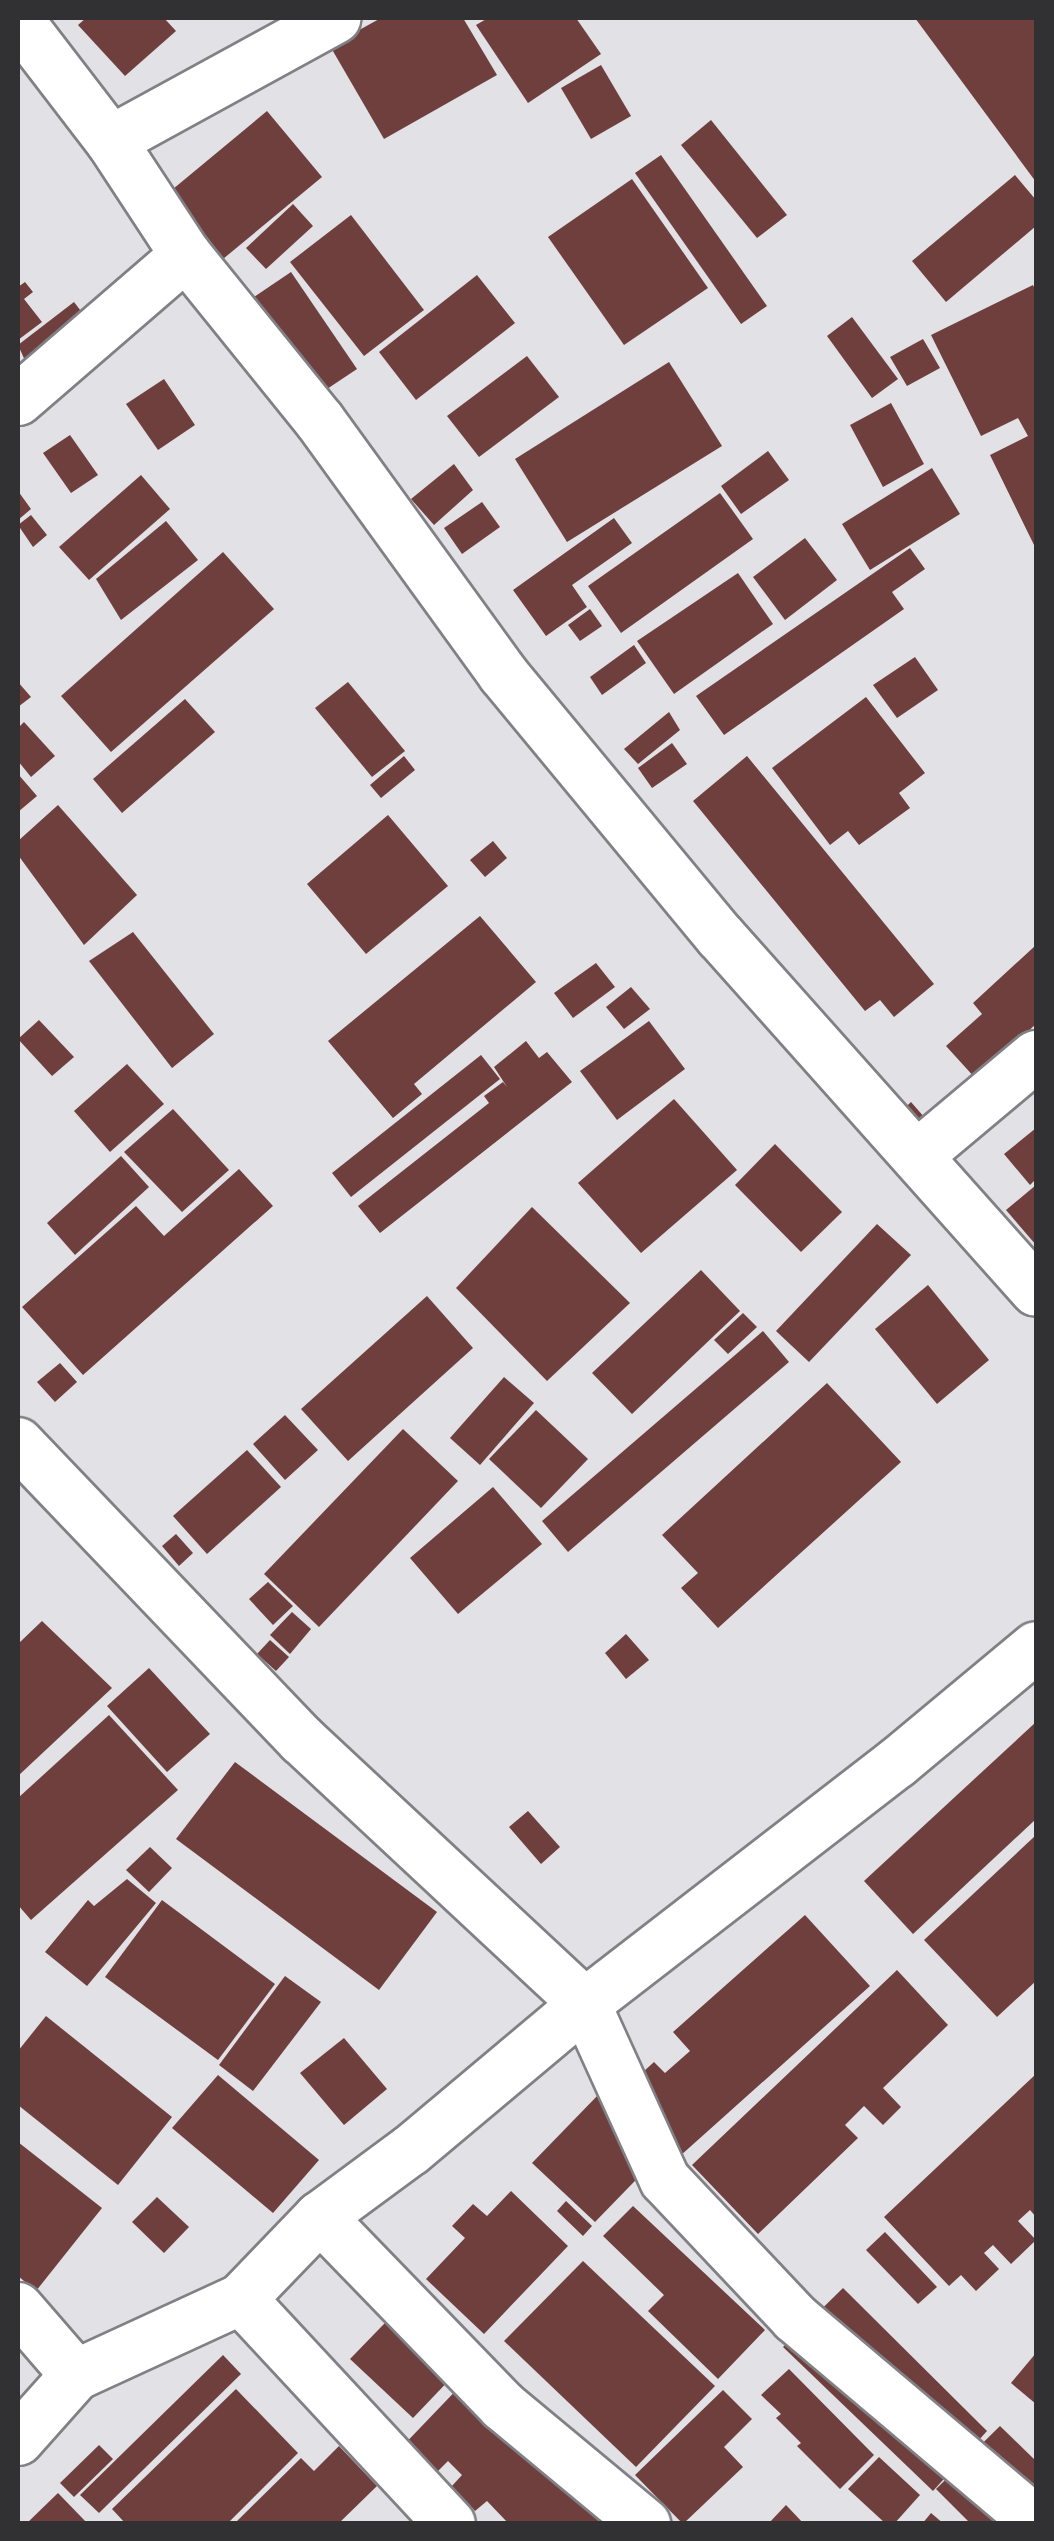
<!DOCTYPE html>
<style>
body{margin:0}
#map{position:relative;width:1054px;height:2541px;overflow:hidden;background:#e1e1e6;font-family:"Nunito Sans",sans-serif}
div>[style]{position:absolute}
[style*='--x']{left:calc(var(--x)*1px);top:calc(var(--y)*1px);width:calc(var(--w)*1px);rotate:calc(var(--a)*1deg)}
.building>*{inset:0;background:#6f3f3d}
.roads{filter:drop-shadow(2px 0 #808085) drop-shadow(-2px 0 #808085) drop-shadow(0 2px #808085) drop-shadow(0 -2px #808085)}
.street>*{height:50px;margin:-25px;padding:0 25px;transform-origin:25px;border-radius:25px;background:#fff}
span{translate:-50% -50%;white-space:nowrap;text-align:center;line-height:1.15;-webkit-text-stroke:10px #fff;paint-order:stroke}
.frame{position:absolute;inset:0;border:20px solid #313133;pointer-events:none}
</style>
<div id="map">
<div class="building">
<div style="clip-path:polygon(86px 18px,164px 18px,176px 31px,125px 76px,78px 25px)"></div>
<div style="clip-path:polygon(381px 18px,463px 18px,497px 75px,384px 139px,330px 46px)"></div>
<div style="clip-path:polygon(488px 18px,576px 18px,601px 54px,528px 103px,476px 25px)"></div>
<div style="clip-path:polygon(915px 18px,1036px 18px,1036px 182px)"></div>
<div style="clip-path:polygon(601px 65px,631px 116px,591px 139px,561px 88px)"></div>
<div style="clip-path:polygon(267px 111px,322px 177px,223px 259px,167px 194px)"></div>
<div style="clip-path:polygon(711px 120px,787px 215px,757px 238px,681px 145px)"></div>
<div style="clip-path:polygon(661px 155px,767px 306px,741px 324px,635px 173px)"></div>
<div style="clip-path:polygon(1015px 175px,1036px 200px,1036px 226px,946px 302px,912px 261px)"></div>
<div style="clip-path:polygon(632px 179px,708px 288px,624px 345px,548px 237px)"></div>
<div style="clip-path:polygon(293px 204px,313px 226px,266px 269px,246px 248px)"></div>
<div style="clip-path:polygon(351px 215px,424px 310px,364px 356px,290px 262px)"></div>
<div style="clip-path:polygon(291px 272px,357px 369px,309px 401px,242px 305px)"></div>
<div style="clip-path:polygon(477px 275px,515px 323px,416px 400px,379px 352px)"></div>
<div style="clip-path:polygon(25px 282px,33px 292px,24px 299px,42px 322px,18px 340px,18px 287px)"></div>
<div style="clip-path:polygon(1033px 285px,1036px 291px,1036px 549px,990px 455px,1028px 436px,1018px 418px,981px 436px,931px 335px)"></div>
<div style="clip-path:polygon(74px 302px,87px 319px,27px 365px,18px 345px)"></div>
<div style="clip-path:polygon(852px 317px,898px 379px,872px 398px,827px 336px)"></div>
<div style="clip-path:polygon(923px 339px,940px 368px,907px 386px,890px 357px)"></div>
<div style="clip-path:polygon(527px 356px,559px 397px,479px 457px,447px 416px)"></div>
<div style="clip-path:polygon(669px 362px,722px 446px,567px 542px,515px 459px)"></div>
<div style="clip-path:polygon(164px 379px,195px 425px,158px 450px,126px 404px)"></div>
<div style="clip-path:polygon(891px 403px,924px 464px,883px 487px,850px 425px)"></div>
<div style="clip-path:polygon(70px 435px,98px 475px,71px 493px,43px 453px)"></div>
<div style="clip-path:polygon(768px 451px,789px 480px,741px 514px,721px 486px)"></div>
<div style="clip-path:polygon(454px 464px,473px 490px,434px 525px,411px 499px)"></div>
<div style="clip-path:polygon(932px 468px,960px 514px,870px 570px,842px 524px)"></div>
<div style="clip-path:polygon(141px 475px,170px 509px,89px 580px,59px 547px)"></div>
<div style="clip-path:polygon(18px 491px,31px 509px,18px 520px)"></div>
<div style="clip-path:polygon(720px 493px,753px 539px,621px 633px,588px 586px)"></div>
<div style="clip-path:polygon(482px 502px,500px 527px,462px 554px,444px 528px)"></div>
<div style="clip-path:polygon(31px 515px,47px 535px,33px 547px,18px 525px)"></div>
<div style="clip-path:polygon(614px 518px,632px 543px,572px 585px,587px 607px,546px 636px,513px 590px)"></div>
<div style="clip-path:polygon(166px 521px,198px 560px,121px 620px,96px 579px)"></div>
<div style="clip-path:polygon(805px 538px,837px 580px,785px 620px,753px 577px)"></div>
<div style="clip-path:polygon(910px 548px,925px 569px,892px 592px,904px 609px,724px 735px,696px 696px)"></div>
<div style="clip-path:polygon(223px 552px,274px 609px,111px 752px,61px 696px)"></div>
<div style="clip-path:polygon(738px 573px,773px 624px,674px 694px,637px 641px)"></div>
<div style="clip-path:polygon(590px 609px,602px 626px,580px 641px,568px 625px)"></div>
<div style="clip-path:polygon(634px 645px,646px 663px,602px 695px,590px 677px)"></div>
<div style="clip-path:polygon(915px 657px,938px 690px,897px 718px,873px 685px)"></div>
<div style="clip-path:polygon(18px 682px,31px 697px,18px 707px)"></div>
<div style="clip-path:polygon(348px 682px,405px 751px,372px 777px,315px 708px)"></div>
<div style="clip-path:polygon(866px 697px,925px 773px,899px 793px,910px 808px,859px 845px,848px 831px,830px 845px,772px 768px)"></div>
<div style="clip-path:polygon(185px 699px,215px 732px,122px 813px,93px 779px)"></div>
<div style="clip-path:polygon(669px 712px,680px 730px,638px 764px,624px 749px)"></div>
<div style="clip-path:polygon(24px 722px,55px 756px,31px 777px,18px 761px,18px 728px)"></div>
<div style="clip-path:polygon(672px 743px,687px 764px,652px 788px,638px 768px)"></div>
<div style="clip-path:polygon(404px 756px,415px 770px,381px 798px,370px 785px)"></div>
<div style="clip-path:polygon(747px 756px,934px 984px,894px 1017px,880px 1000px,865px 1011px,693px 801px)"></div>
<div style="clip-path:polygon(18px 774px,37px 796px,18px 812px)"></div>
<div style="clip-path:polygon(58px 805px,137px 895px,84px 945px,18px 855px,18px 841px)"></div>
<div style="clip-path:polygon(388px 815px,448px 886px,366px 954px,307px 884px)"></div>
<div style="clip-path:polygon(493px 841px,507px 858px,485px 877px,470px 860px)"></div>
<div style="clip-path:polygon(480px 916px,536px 982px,414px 1084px,422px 1094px,393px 1118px,328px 1041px)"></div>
<div style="clip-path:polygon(133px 932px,214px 1034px,172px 1068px,89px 961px)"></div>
<div style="clip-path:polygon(1036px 945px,1036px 1024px,976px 1079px,946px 1046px,982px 1014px,973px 1003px)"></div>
<div style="clip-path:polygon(596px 963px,615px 987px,573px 1018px,554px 993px)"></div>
<div style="clip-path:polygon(631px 987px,650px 1009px,624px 1029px,606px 1007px)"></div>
<div style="clip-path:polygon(39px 1020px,74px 1057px,52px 1076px,18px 1039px)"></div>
<div style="clip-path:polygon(649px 1021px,685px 1069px,617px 1120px,580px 1071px)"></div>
<div style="clip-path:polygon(526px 1041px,539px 1058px,547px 1052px,572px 1082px,380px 1233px,358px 1206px,489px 1103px,484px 1096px,503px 1082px,507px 1087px,494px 1067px)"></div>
<div style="clip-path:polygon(481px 1055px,500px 1079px,351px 1197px,332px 1173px)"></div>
<div style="clip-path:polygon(127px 1064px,164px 1104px,110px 1152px,74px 1111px)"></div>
<div style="clip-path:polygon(674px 1099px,737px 1170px,641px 1253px,578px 1183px)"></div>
<div style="clip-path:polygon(911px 1102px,932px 1126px,892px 1120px)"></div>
<div style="clip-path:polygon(173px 1109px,229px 1170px,182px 1212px,124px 1152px)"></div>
<div style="clip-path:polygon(1036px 1128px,1036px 1179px,1030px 1185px,1004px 1154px)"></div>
<div style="clip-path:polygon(775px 1144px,842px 1212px,801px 1252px,735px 1185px)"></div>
<div style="clip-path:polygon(121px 1156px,149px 1187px,75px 1255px,47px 1223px)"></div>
<div style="clip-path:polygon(239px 1169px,273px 1206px,83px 1375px,22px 1307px,136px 1206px,164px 1236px)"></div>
<div style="clip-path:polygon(1036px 1185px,1036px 1245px,1006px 1210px)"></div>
<div style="clip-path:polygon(532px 1207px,630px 1303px,547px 1381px,456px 1288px)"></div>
<div style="clip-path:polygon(877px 1224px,911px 1255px,809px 1362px,776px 1331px)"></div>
<div style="clip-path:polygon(701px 1270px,740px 1311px,632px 1414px,592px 1373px)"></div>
<div style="clip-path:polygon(928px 1285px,989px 1360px,937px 1404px,875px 1329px)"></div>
<div style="clip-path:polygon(427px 1296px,473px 1348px,348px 1461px,301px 1409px)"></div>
<div style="clip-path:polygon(743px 1313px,757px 1327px,728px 1354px,714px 1340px)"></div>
<div style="clip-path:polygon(763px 1331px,789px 1362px,568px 1552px,542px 1521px)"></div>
<div style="clip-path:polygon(60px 1363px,77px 1382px,55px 1402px,37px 1382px)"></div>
<div style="clip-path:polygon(504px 1377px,534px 1403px,480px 1465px,450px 1438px)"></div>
<div style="clip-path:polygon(827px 1383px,901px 1462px,718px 1628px,681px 1588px,698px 1573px,662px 1535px)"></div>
<div style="clip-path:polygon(536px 1410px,588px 1459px,541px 1508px,489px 1459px)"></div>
<div style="clip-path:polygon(285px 1415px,318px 1450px,285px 1480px,253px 1444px)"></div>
<div style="clip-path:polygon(403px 1429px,458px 1481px,319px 1627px,264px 1574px)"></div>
<div style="clip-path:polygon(247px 1450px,281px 1487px,207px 1554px,173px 1516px)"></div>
<div style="clip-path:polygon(493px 1487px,542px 1544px,458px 1614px,410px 1558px)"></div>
<div style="clip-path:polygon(176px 1534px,193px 1553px,179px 1566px,162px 1546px)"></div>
<div style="clip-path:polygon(268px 1582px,293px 1606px,273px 1625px,249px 1599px)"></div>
<div style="clip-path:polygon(292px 1612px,311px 1629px,290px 1654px,270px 1635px)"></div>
<div style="clip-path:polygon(42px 1621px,112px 1688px,18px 1776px,18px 1644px)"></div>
<div style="clip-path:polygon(626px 1634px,649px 1660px,626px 1679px,605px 1653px)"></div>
<div style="clip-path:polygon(270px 1640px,289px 1657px,276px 1671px,257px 1654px)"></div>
<div style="clip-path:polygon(149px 1668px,210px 1734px,167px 1772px,107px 1706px)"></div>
<div style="clip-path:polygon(109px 1715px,178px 1790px,31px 1920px,18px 1905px,18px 1798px)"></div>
<div style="clip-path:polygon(1036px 1722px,1036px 1819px,913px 1934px,864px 1881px)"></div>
<div style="clip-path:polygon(235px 1762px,437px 1912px,379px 1990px,176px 1839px)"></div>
<div style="clip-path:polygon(528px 1811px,560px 1847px,541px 1864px,509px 1827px)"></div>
<div style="clip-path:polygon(1036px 1835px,1036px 1981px,997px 2017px,924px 1940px)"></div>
<div style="clip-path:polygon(150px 1847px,172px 1868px,149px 1892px,126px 1870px)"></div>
<div style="clip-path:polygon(127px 1879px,156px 1903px,87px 1986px,45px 1952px,88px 1900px,94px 1906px)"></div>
<div style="clip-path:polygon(162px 1900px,275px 1984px,218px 2060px,105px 1977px)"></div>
<div style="clip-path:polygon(805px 1915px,870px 1986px,680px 2156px,621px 2092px,654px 2062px,665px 2073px,690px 2051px,673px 2032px)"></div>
<div style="clip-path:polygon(897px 1970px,948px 2025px,883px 2088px,901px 2107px,883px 2125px,864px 2106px,845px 2125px,858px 2138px,758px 2234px,692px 2165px)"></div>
<div style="clip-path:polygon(285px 1976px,321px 2002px,253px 2091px,219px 2065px)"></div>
<div style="clip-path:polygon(46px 2016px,172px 2117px,118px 2185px,18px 2105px,18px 2051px)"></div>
<div style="clip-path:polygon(344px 2038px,387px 2089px,344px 2125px,300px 2073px)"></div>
<div style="clip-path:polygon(1036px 2074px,1036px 2217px,1030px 2210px,1018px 2221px,1036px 2240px,1011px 2264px,993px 2245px,984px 2253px,999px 2269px,976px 2291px,961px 2275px,949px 2286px,884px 2217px)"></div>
<div style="clip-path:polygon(218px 2075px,319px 2160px,273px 2213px,172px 2128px)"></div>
<div style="clip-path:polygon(600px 2093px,663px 2152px,595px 2222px,532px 2163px)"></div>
<div style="clip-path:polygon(18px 2142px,102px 2208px,36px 2291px,18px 2276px)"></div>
<div style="clip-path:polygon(511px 2191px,568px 2246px,484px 2334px,426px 2279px,465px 2238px,452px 2226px,473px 2204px,487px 2216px)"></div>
<div style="clip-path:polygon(157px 2197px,189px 2227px,164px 2253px,132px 2222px)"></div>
<div style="clip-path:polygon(566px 2201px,592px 2226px,583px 2236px,557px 2211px)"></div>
<div style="clip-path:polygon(633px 2206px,765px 2330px,718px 2379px,648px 2311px,664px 2295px,603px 2236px)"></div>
<div style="clip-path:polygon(885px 2232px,937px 2287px,918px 2304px,866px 2250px)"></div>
<div style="clip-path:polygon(583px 2261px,715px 2386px,636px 2467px,504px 2341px)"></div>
<div style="clip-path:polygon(843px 2288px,987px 2431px,933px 2491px,783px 2347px)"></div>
<div style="clip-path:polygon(414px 2293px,476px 2352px,413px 2418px,350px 2359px)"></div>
<div style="clip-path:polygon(1036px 2353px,1036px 2404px,1011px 2383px)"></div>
<div style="clip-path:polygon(223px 2355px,241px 2374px,99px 2513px,80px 2495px)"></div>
<div style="clip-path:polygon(489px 2356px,634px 2494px,606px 2524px,509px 2524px,487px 2501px,475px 2511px,451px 2487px,462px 2475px,448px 2461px,426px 2483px,396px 2453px)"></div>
<div style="clip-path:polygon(789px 2369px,874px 2455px,840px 2489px,797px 2446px,801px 2443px,776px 2418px,781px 2414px,761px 2395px)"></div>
<div style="clip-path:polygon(236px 2389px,298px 2453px,227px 2524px,126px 2524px,112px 2509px)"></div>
<div style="clip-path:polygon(723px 2390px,752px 2419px,724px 2447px,743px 2467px,683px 2524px,635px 2475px)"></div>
<div style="clip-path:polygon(1000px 2426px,1036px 2461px,1036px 2524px,971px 2524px,936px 2489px)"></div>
<div style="clip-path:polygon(99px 2445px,113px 2459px,74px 2497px,60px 2483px)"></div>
<div style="clip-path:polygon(339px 2446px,377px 2486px,338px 2524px,234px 2524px,301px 2458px,314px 2471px)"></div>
<div style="clip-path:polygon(879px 2457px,920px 2495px,894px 2524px,886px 2524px,848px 2489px)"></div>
<div style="clip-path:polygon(58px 2493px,88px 2524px,26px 2524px)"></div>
<div style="clip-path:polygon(786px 2505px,804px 2524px,768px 2524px)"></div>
<div style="clip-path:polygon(931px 2513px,944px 2524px,922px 2524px)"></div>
</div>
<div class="roads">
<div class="street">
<div style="--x:18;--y:20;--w:153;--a:52.5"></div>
<div style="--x:111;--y:141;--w:136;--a:56.7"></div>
<div style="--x:186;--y:255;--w:213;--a:51.1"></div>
<div style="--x:320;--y:421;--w:312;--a:54.1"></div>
<div style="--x:503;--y:674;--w:340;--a:50.4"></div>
<div style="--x:720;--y:936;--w:475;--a:48.3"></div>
<div style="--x:111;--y:141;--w:256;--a:-28.7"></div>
<div style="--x:18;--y:400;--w:222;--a:-40.8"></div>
<div style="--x:918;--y:1155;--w:154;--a:-40"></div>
<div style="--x:18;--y:1443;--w:411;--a:46.3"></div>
<div style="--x:302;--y:1740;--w:387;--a:43"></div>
<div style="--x:585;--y:2004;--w:193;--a:65.6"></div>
<div style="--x:665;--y:2180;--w:190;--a:46.7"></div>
<div style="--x:795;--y:2318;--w:316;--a:40.2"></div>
<div style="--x:320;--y:2217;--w:263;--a:45.9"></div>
<div style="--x:503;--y:2406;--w:185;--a:39.7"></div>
<div style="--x:241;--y:2299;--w:307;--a:47.1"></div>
<div style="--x:18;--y:2308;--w:89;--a:49.1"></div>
<div style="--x:18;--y:2440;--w:87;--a:-48.3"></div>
<div style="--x:76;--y:2375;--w:182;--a:-24.7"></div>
<div style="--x:241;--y:2299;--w:114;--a:-46.1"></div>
<div style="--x:320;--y:2217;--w:113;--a:-36.4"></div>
<div style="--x:411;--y:2150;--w:227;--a:-40"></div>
<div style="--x:585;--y:2004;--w:394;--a:-37.7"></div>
<div style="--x:897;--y:1763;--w:181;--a:-39.8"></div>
</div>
</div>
<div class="frame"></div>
</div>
